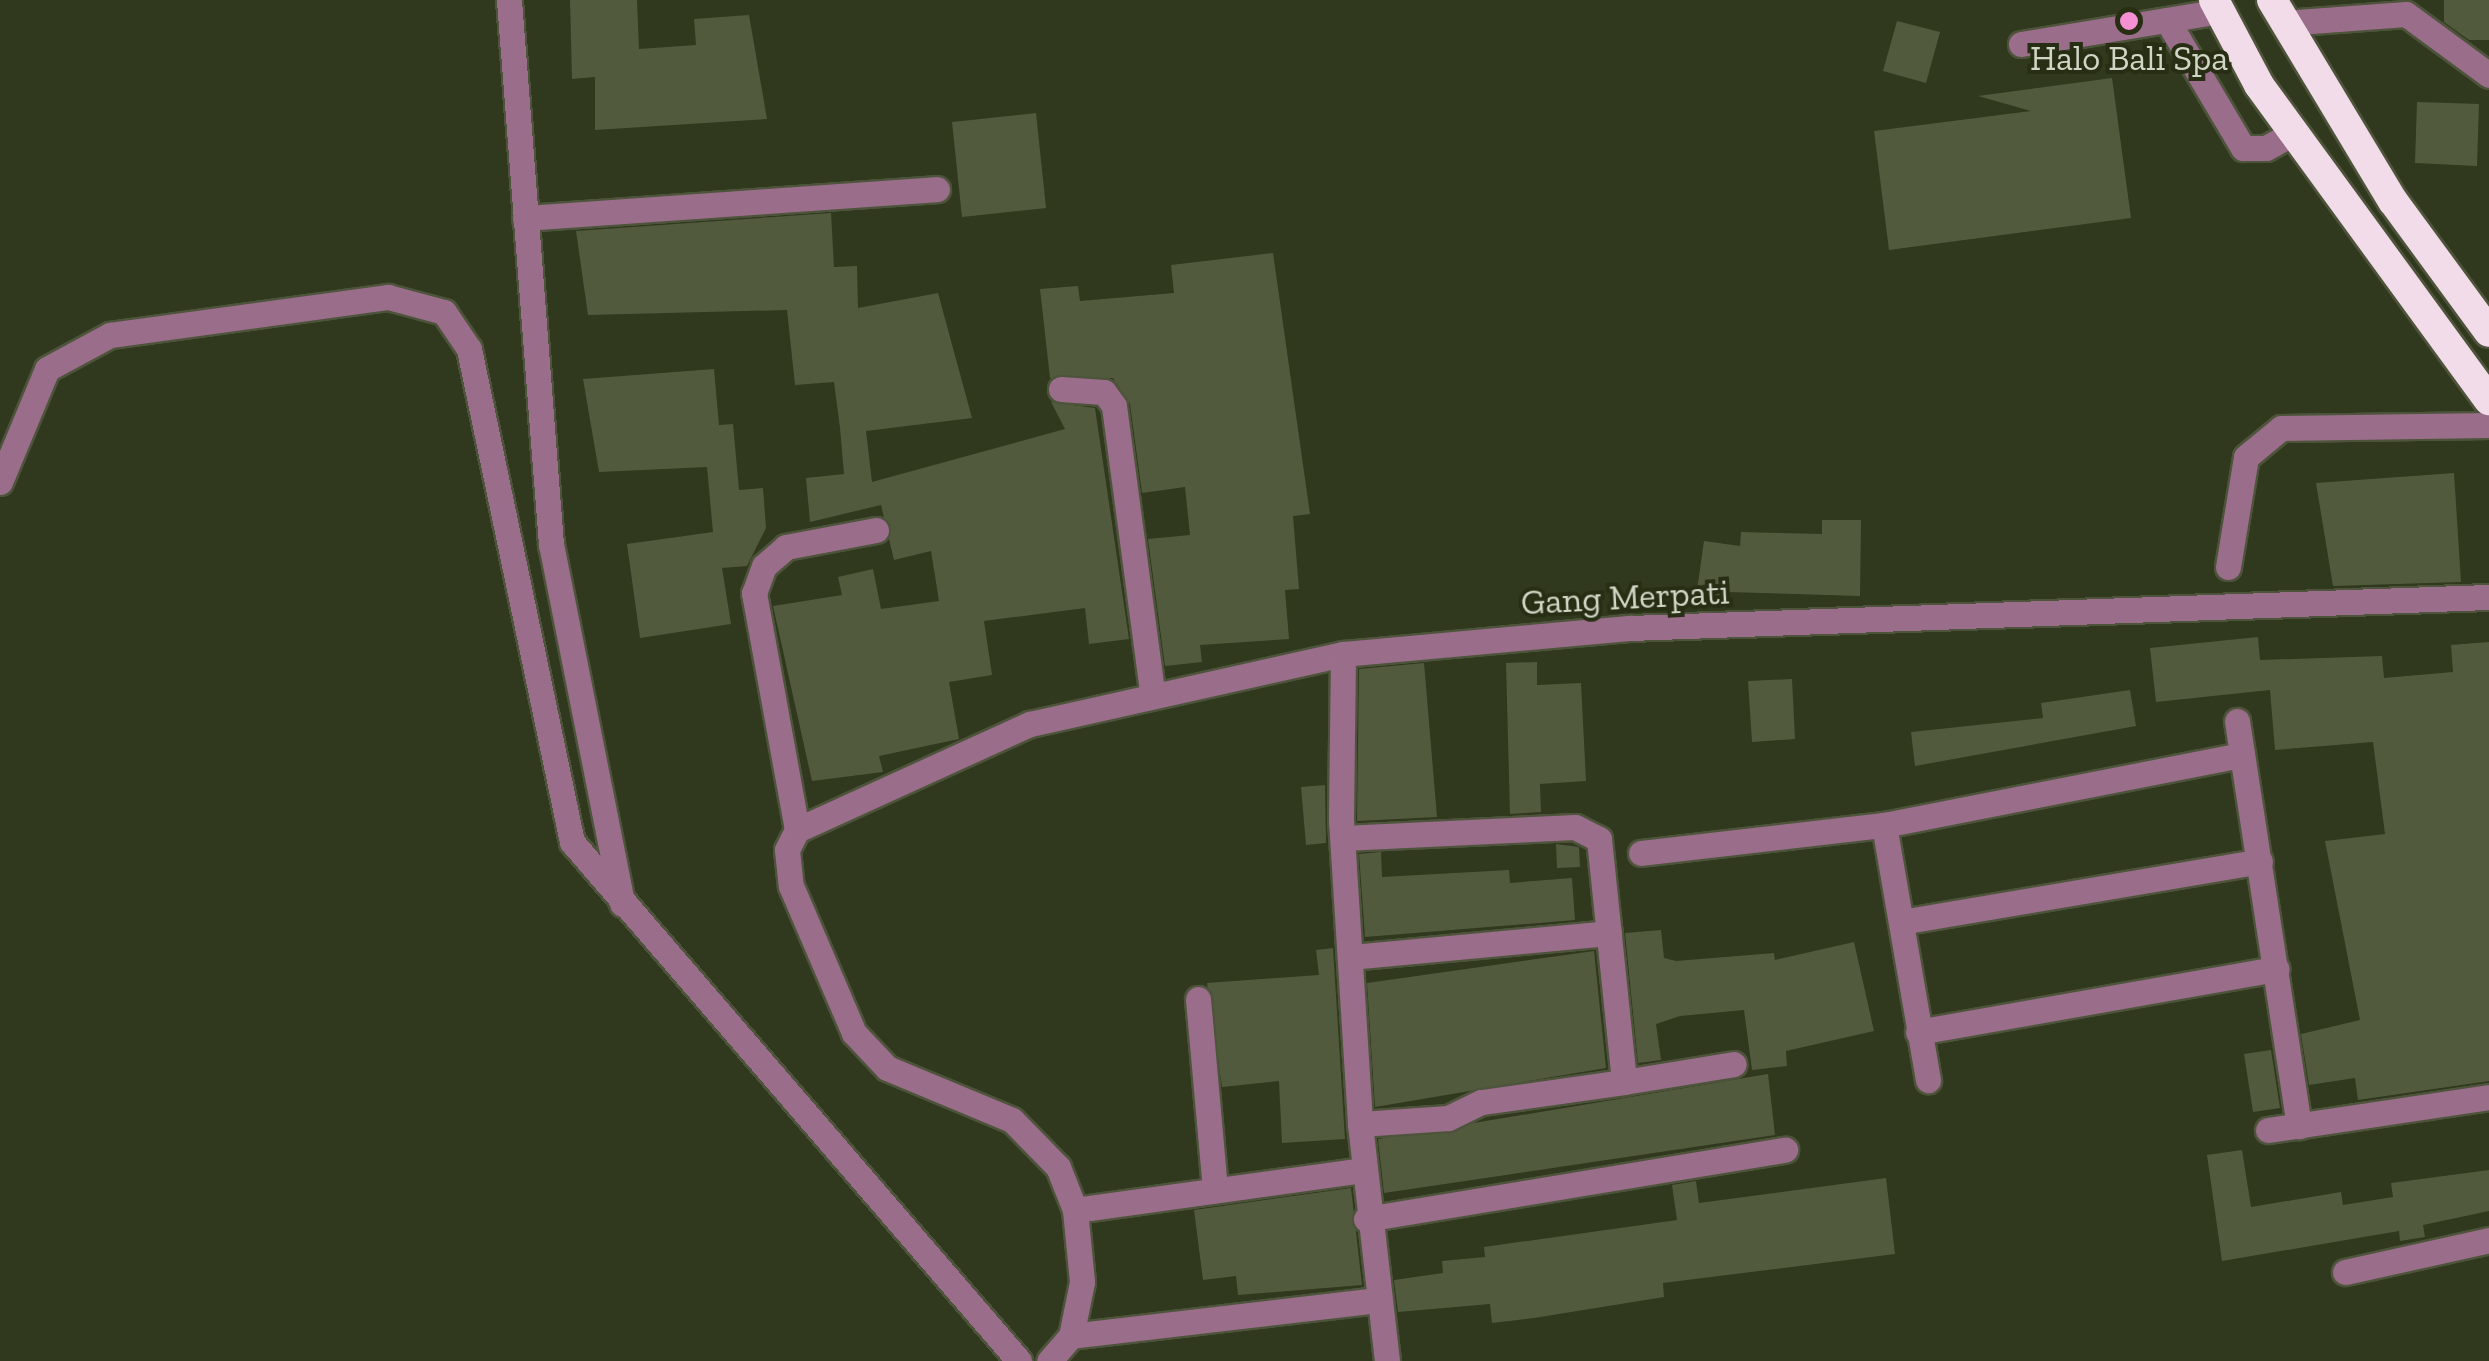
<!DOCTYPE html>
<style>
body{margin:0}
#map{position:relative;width:2489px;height:1361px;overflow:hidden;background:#30381d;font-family:"Zilla Slab",serif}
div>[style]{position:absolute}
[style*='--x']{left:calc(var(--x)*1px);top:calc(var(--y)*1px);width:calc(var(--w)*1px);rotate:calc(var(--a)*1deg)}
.building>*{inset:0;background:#525a3e}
.roads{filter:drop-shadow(2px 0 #4d543b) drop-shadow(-2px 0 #4d543b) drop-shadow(0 2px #4d543b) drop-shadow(0 -2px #4d543b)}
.minor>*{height:25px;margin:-12.5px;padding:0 12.5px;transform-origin:12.5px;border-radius:12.5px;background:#9a6e8a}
.highway>*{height:30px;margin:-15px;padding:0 15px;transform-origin:15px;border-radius:15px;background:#f3dce9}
.dots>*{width:28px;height:28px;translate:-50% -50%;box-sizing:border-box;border:5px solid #272e13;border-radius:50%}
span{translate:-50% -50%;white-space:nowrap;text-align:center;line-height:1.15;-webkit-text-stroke:8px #272e13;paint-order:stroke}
.poi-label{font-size:35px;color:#d0d6c6}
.street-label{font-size:35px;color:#d0d6c6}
</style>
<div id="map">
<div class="building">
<div style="clip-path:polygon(570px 0,637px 0,639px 49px,696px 45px,694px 19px,749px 15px,767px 119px,595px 130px,595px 77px,572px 79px)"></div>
<div style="clip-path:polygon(2444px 0,2489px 0,2489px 40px,2469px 40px,2444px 22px)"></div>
<div style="clip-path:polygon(1897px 21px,1940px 32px,1926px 83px,1883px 71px)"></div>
<div style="clip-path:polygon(2112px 78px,2131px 218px,1889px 250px,1874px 131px,2031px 111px,1978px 96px)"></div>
<div style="clip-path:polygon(2417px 102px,2479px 104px,2477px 166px,2415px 163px)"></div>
<div style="clip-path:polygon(1036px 113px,1046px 208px,962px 217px,952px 122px)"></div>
<div style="clip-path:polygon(831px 213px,834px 267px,857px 266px,858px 308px,938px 293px,972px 418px,866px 431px,872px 482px,1065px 429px,1051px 402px,1095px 408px,1129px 639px,1089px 644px,1085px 608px,984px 621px,992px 675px,949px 682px,959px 739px,879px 756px,883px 772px,812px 781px,773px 606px,842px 595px,838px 577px,873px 569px,881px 609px,939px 601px,931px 551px,894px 560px,881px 505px,810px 522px,806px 478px,844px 474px,840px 428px,834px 382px,795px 385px,787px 310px,588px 315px,576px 231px)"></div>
<div style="clip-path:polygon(1273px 253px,1310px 514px,1293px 516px,1299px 589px,1285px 590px,1289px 639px,1200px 645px,1202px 662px,1165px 666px,1148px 539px,1190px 535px,1185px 487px,1142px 493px,1130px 404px,1113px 378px,1050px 378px,1040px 289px,1078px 286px,1080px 301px,1174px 293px,1171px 265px)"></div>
<div style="clip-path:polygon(714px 369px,719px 425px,733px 424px,739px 490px,763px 488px,766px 528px,747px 566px,722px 568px,731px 624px,640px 638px,627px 544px,713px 532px,707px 467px,599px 472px,583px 379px)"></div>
<div style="clip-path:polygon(2454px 473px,2461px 582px,2333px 586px,2316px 483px)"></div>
<div style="clip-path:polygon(1822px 520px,1861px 520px,1860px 596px,1728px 592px,1725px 608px,1695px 604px,1704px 541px,1740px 546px,1741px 532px,1822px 534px)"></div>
<div style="clip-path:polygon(2258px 637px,2260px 660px,2382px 656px,2384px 678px,2453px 672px,2451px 645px,2489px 642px,2489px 1081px,2358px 1100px,2355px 1078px,2309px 1085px,2301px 1034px,2360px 1020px,2325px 841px,2385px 834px,2373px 742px,2275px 750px,2270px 690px,2156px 702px,2150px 648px)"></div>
<div style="clip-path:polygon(1537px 662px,1537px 685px,1581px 683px,1586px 781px,1540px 784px,1541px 812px,1510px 814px,1506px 663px)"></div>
<div style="clip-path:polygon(1424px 663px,1437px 817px,1357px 821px,1359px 669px)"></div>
<div style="clip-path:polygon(1792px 679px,1795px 739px,1752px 742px,1748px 681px)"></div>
<div style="clip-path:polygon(2130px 690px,2136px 726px,1915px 766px,1911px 732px,2043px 718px,2041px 703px)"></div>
<div style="clip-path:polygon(1325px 785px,1326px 843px,1306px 845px,1301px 787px)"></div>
<div style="clip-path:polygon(1556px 844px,1579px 847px,1580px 867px,1557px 868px)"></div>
<div style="clip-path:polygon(1381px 852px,1382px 877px,1509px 870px,1510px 883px,1572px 878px,1575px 920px,1365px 937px,1359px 854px)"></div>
<div style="clip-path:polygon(1661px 930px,1664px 958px,1676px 961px,1774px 953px,1775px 960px,1854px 942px,1874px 1031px,1786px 1051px,1787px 1066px,1752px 1070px,1744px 1010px,1680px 1016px,1656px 1024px,1661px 1060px,1638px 1063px,1625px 933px)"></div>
<div style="clip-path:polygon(1333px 948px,1345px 1139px,1282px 1143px,1279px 1081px,1222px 1087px,1207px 983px,1319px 975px,1316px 950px)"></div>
<div style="clip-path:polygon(1594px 951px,1606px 1068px,1375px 1107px,1367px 983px)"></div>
<div style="clip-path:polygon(2271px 1050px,2280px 1108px,2253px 1112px,2244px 1054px)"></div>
<div style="clip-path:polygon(1768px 1074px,1775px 1135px,1384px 1193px,1378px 1139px)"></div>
<div style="clip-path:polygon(2242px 1150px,2251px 1207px,2341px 1192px,2343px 1205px,2393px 1197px,2391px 1183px,2489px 1170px,2489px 1211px,2423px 1225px,2425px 1237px,2400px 1241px,2399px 1231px,2222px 1261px,2207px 1155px)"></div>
<div style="clip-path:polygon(1886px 1178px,1895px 1254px,1663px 1283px,1664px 1297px,1534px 1318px,1492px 1323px,1490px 1304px,1398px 1312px,1394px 1280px,1443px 1273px,1442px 1261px,1485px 1257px,1484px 1247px,1677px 1220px,1672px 1185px,1696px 1181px,1699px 1203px)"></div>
<div style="clip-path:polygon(1351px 1188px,1362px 1285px,1238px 1295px,1236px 1276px,1203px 1280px,1194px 1210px)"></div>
</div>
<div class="roads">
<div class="minor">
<div style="--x:509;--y:0;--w:546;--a:85.59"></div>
<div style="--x:551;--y:544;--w:367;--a:78.8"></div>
<div style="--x:2167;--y:20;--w:149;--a:59.3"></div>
<div style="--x:2243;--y:148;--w:23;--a:0"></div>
<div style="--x:2266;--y:148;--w:31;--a:-29"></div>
<div style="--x:2284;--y:23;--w:122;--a:-4.2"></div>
<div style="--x:2406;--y:14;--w:103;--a:36.3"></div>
<div style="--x:2021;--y:44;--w:202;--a:-9.4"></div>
<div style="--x:525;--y:218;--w:413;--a:-4"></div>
<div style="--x:1061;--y:389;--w:43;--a:4"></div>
<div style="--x:1104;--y:392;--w:17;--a:54"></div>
<div style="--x:1114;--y:406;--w:287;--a:82.4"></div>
<div style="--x:0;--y:482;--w:122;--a:-67.4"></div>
<div style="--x:47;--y:369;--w:72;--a:-28.4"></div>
<div style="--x:110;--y:335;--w:281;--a:-7.8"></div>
<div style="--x:388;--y:297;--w:58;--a:15"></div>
<div style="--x:444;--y:312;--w:45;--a:56"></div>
<div style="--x:469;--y:349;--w:504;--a:78.2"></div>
<div style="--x:572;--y:842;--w:685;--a:49.26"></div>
<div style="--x:876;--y:530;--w:92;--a:169.3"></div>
<div style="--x:786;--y:547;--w:29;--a:139"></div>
<div style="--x:764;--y:566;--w:29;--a:110"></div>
<div style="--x:754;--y:593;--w:241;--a:79.7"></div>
<div style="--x:797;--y:830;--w:22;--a:117"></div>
<div style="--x:787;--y:850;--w:36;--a:84"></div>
<div style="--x:791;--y:886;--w:160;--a:66.8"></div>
<div style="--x:854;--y:1033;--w:48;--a:46.7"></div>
<div style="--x:887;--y:1068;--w:135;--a:22.6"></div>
<div style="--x:1012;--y:1120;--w:66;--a:45.6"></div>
<div style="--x:1058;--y:1167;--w:46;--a:68.4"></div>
<div style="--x:1075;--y:1210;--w:72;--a:84.4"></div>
<div style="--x:1082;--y:1282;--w:55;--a:101.5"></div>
<div style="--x:1071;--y:1336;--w:33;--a:131"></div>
<div style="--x:2228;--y:567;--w:111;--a:-80.7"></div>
<div style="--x:2246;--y:457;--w:45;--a:-39.6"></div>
<div style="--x:2281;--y:428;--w:208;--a:-0.8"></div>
<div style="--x:1343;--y:654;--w:166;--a:90.7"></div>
<div style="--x:1341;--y:820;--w:305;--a:86.4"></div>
<div style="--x:1360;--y:1124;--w:239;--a:83.5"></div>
<div style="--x:2237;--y:721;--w:410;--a:81.3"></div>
<div style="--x:1884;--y:825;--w:259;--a:80.2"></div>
<div style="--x:797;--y:830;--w:256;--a:-24.5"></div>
<div style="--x:1030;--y:724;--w:321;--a:-12.6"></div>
<div style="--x:1343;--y:654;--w:288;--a:-5.2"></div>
<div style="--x:1630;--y:628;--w:860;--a:-2.07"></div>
<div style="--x:1343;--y:838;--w:232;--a:-2.7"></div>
<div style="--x:1575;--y:827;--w:27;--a:27"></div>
<div style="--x:1599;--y:839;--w:244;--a:84.1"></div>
<div style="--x:1624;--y:1082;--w:144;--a:172"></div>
<div style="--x:1481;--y:1102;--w:37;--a:154"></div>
<div style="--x:1448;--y:1118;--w:88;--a:176.1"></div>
<div style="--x:1641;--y:853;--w:245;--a:-6.6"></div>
<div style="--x:1884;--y:825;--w:365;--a:-11.1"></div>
<div style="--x:1901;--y:922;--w:364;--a:-9.6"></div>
<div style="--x:1351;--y:957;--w:259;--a:-5.3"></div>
<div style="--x:1198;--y:999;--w:192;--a:84.9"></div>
<div style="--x:1918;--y:1032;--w:364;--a:-10"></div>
<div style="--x:1624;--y:1082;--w:111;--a:-9.3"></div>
<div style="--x:2268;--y:1130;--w:223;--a:-8.5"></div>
<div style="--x:1075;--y:1210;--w:292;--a:-7.9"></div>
<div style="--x:1366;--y:1219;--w:425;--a:-9.4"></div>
<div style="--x:2345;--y:1272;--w:148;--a:-12.5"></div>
<div style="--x:1071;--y:1336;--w:307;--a:-6.7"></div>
</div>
<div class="highway">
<div style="--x:2214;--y:0;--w:96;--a:62.1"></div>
<div style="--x:2259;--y:85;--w:390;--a:53.9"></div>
<div style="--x:2272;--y:0;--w:235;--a:59"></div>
<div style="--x:2393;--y:201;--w:162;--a:53.8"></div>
</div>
</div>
<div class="dots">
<div style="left:2129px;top:21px;background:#f591d2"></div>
</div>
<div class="poi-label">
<span style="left:2129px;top:58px">Halo Bali Spa</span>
</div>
<div class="street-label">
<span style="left:1625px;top:597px;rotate:-3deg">Gang Merpati</span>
</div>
</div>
